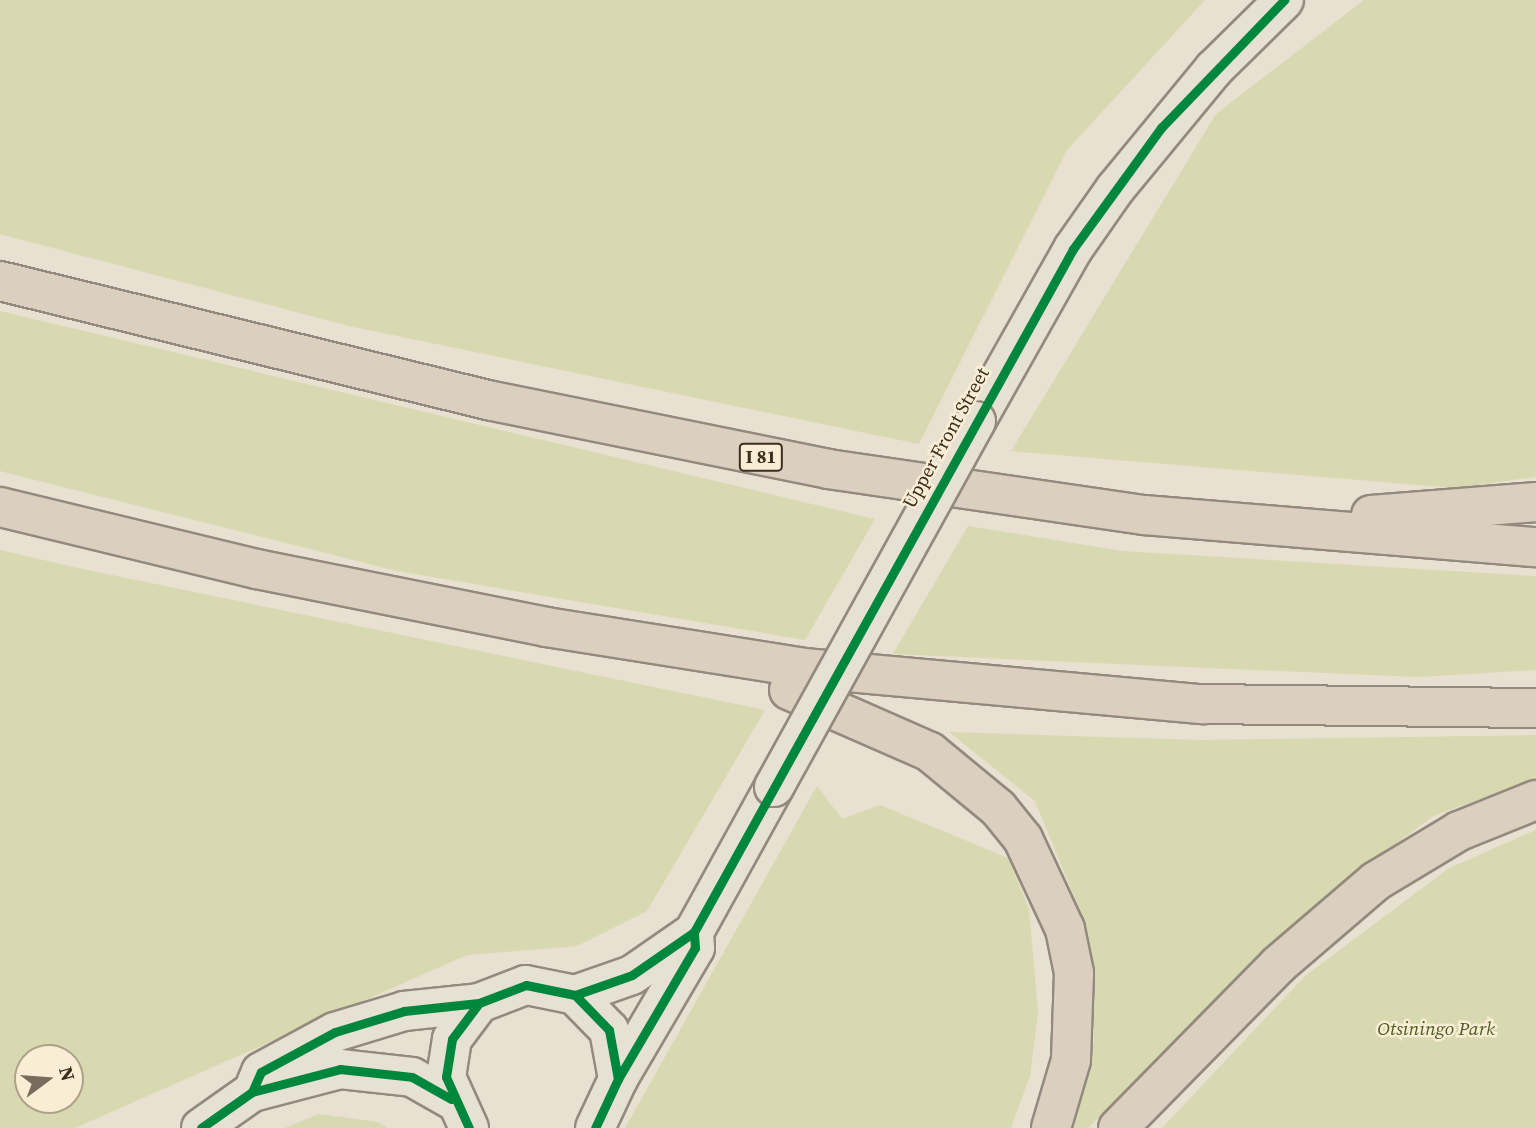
<!DOCTYPE html>
<style>
body{margin:0}
#map{position:relative;width:1536px;height:1128px;overflow:hidden;background:#e8e0d0;font-family:"Source Serif 4",serif}
div>[style]{position:absolute}
[style*='--x']{left:calc(var(--x)*1px);top:calc(var(--y)*1px);width:calc(var(--w)*1px);rotate:calc(var(--a)*1deg)}
.green>*{inset:0;background:#d8d8b1}
.roads{filter:drop-shadow(2px 0 #938a7f) drop-shadow(-2px 0 #938a7f) drop-shadow(0 2px #938a7f) drop-shadow(0 -2px #938a7f)}
.primary>*{height:38px;margin:-19px;padding:0 19px;transform-origin:19px;border-radius:19px;background:#e7e1d3}
.motorway>*{height:38px;margin:-19px;padding:0 19px;transform-origin:19px;border-radius:19px;background:#dbd0c0}
.bridges{filter:drop-shadow(2px 0 #938a7f) drop-shadow(-2px 0 #938a7f) drop-shadow(0 2px #938a7f) drop-shadow(0 -2px #938a7f)}
.primary-bridge>*{height:38px;margin:-19px;padding:0 19px;transform-origin:19px;border-radius:19px;background:#e7e1d3}
.cycleway>*{height:9px;margin:-4.5px;padding:0 4.5px;transform-origin:4.5px;border-radius:4.5px;background:#00873e}
span{translate:-50% -50%;white-space:nowrap;text-align:center;line-height:1.15;-webkit-text-stroke:5px #f9eed5;paint-order:stroke}
.shield-label span{padding:2px 5px;background:#f9eed5;border:2px solid;border-radius:5px;-webkit-text-stroke-width:0}
.shield-label{font-size:18px;color:#3e2d1e;font-weight:700}
.street-label{font-size:19px;color:#3e2d1e}
.park-label{font-size:19px;color:#4e5c23;font-style:italic}
.north{position:absolute;left:14px;top:1044px;width:70px;height:70px;box-sizing:border-box;background:#f9eed5;border:2px solid #aea18c;border-radius:50%;rotate:74deg;font-size:19px;font-weight:700;line-height:28px;text-align:center;color:#3e2d1e}
.north::after{content:'';display:block;margin:auto;width:24px;height:32px;background:#7a6c5c;clip-path:polygon(50% 0,100% 100%,50% 72%,0 100%)}
</style>
<div id="map">
<div class="green">
<div style="clip-path:polygon(0 0,1205px 0,1067px 150px,919px 444px,349px 326px,0 234px)"></div>
<div style="clip-path:polygon(1364px 0,1536px 0,1536px 477px,1455px 488px,1011px 451px,1216px 114px)"></div>
<div style="clip-path:polygon(0 311px,875px 519px,805px 640px,397px 571px,0 471px)"></div>
<div style="clip-path:polygon(968px 526px,1122px 551px,1536px 576px,1536px 670px,1417px 677px,893px 654px)"></div>
<div style="clip-path:polygon(evenodd,0 550px,78px 568px,765px 710px,647px 911px,577px 946px,467px 955px,75px 1128px,0 1128px,0 550px,28px 1058px,70px 1058px,70px 1100px,28px 1100px,28px 1058px)"></div>
<div style="clip-path:polygon(949px 732px,1200px 740px,1536px 735px,1536px 780px,1435px 815px,1328px 893px,1088px 1128px,1067px 1128px,1094px 1043px,1086px 925px,1035px 801px)"></div>
<div style="clip-path:polygon(817px 786px,842px 819px,880px 805px,1008px 858px,1029px 909px,1038px 1012px,1030px 1076px,1011px 1128px,625px 1128px)"></div>
<div style="clip-path:polygon(1536px 830px,1536px 1128px,1162px 1128px,1305px 976px,1449px 868px)"></div>
<div style="clip-path:polygon(318px 1114px,378px 1122px,387px 1128px,285px 1128px)"></div>
</div>
<div class="roads">
<div class="primary">
<div style="--x:976;--y:421;--w:197;--a:-60.6"></div>
<div style="--x:1073;--y:249;--w:73;--a:-55"></div>
<div style="--x:1115;--y:189;--w:156;--a:-50.5"></div>
<div style="--x:1214;--y:69;--w:98;--a:-44.6"></div>
<div style="--x:575;--y:995;--w:60;--a:-19.3"></div>
<div style="--x:632;--y:975;--w:75;--a:-34.7"></div>
<div style="--x:694;--y:932;--w:166;--a:-61.1"></div>
<div style="--x:618;--y:1079;--w:152;--a:-59.6"></div>
<div style="--x:695;--y:948;--w:16;--a:-94"></div>
<div style="--x:256;--y:1084;--w:13;--a:-67"></div>
<div style="--x:261;--y:1072;--w:84;--a:-28.4"></div>
<div style="--x:335;--y:1032;--w:72;--a:-16.9"></div>
<div style="--x:404;--y:1011;--w:75;--a:-6.1"></div>
<div style="--x:201;--y:1128;--w:62;--a:-35.2"></div>
<div style="--x:252;--y:1092;--w:91;--a:-14.6"></div>
<div style="--x:340;--y:1069;--w:72;--a:6.3"></div>
<div style="--x:412;--y:1077;--w:45;--a:29.4"></div>
<div style="--x:469;--y:1128;--w:56;--a:-114.3"></div>
<div style="--x:446;--y:1077;--w:38;--a:-81"></div>
<div style="--x:452;--y:1039;--w:45;--a:-53.1"></div>
<div style="--x:479;--y:1003;--w:50;--a:-21"></div>
<div style="--x:526;--y:985;--w:50;--a:11.5"></div>
<div style="--x:575;--y:995;--w:49;--a:45.8"></div>
<div style="--x:609;--y:1030;--w:50;--a:79.6"></div>
<div style="--x:618;--y:1079;--w:54;--a:115.1"></div>
</div>
<div class="motorway">
<div style="--x:0;--y:281;--w:506;--a:13.71"></div>
<div style="--x:492;--y:401;--w:343;--a:11.4"></div>
<div style="--x:828;--y:469;--w:319;--a:8.3"></div>
<div style="--x:1144;--y:515;--w:393;--a:4.7"></div>
<div style="--x:0;--y:507;--w:264;--a:13.6"></div>
<div style="--x:257;--y:569;--w:295;--a:11.3"></div>
<div style="--x:546;--y:627;--w:261;--a:9"></div>
<div style="--x:804;--y:668;--w:401;--a:5.2"></div>
<div style="--x:1203;--y:704;--w:333;--a:0.7"></div>
<div style="--x:1371;--y:515;--w:166;--a:-4.5"></div>
<div style="--x:789;--y:690;--w:154;--a:23.7"></div>
<div style="--x:930;--y:752;--w:88;--a:39.5"></div>
<div style="--x:998;--y:808;--w:40;--a:51"></div>
<div style="--x:1023;--y:839;--w:99;--a:65"></div>
<div style="--x:1065;--y:929;--w:45;--a:78.4"></div>
<div style="--x:1074;--y:973;--w:87;--a:92"></div>
<div style="--x:1071;--y:1060;--w:71;--a:106.4"></div>
<div style="--x:1118;--y:1128;--w:228;--a:-45.5"></div>
<div style="--x:1278;--y:965;--w:129;--a:-40.6"></div>
<div style="--x:1376;--y:881;--w:97;--a:-31.1"></div>
<div style="--x:1459;--y:831;--w:83;--a:-21.9"></div>
</div>
</div>
<div class="bridges">
<div class="primary-bridge">
<div style="--x:774;--y:787;--w:418;--a:-61.1"></div>
</div>
</div>
<div class="cycleway">
<div style="--x:575;--y:995;--w:60;--a:-19.3"></div>
<div style="--x:632;--y:975;--w:75;--a:-34.7"></div>
<div style="--x:694;--y:932;--w:781;--a:-60.97"></div>
<div style="--x:1073;--y:249;--w:150;--a:-54"></div>
<div style="--x:1161;--y:128;--w:178;--a:-46.1"></div>
<div style="--x:618;--y:1079;--w:152;--a:-59.6"></div>
<div style="--x:695;--y:948;--w:16;--a:-94"></div>
<div style="--x:252;--y:1092;--w:22;--a:-66"></div>
<div style="--x:261;--y:1072;--w:84;--a:-28.4"></div>
<div style="--x:335;--y:1032;--w:72;--a:-16.9"></div>
<div style="--x:404;--y:1011;--w:75;--a:-6.1"></div>
<div style="--x:201;--y:1128;--w:62;--a:-35.2"></div>
<div style="--x:252;--y:1092;--w:91;--a:-14.6"></div>
<div style="--x:340;--y:1069;--w:72;--a:6.3"></div>
<div style="--x:412;--y:1077;--w:45;--a:29.4"></div>
<div style="--x:469;--y:1128;--w:56;--a:-114.3"></div>
<div style="--x:446;--y:1077;--w:38;--a:-81"></div>
<div style="--x:452;--y:1039;--w:45;--a:-53.1"></div>
<div style="--x:479;--y:1003;--w:50;--a:-21"></div>
<div style="--x:526;--y:985;--w:50;--a:11.5"></div>
<div style="--x:575;--y:995;--w:49;--a:45.8"></div>
<div style="--x:609;--y:1030;--w:50;--a:79.6"></div>
<div style="--x:618;--y:1079;--w:54;--a:115.1"></div>
</div>
<div class="shield-label">
<span style="left:761px;top:457px">I 81</span>
</div>
<div class="street-label">
<span style="left:946px;top:438px;rotate:-61deg">Upper Front Street</span>
</div>
<div class="park-label">
<span style="left:1436px;top:1029px">Otsiningo Park</span>
</div>
<div class="north">N</div>
</div>
